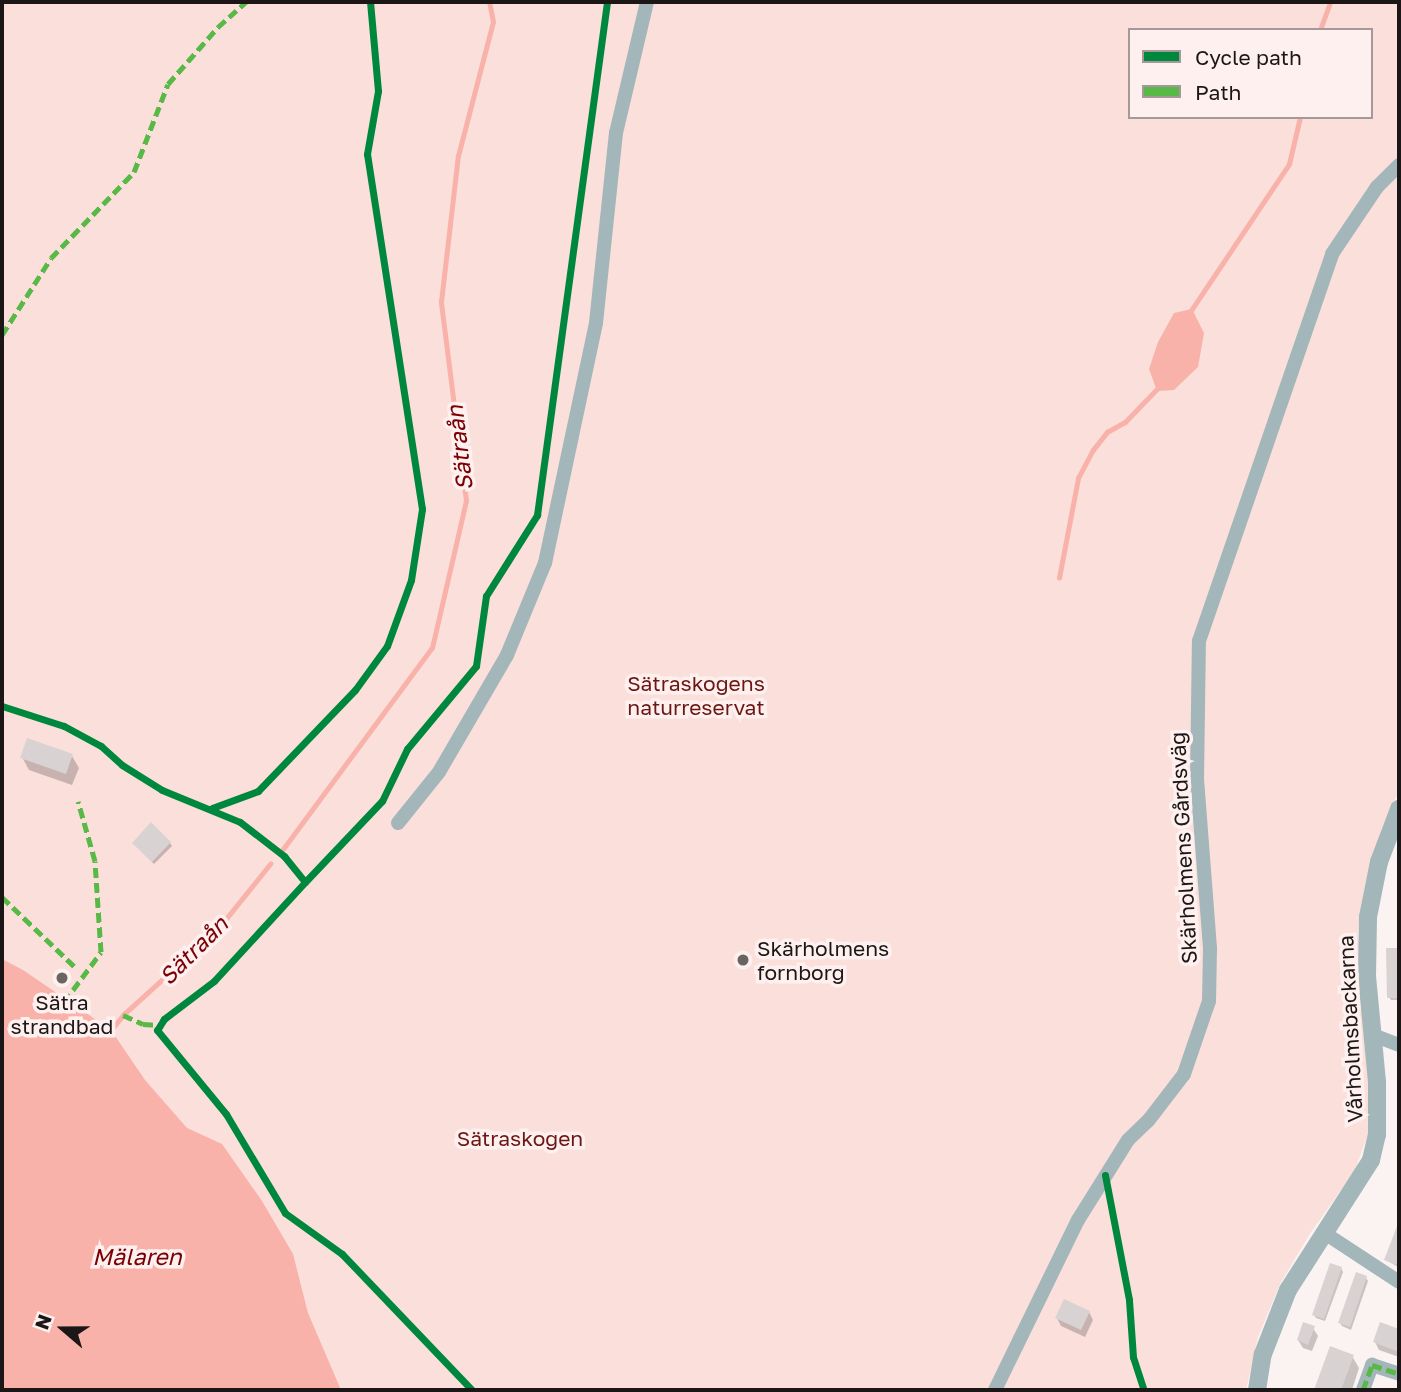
<!DOCTYPE html>
<meta charset="utf-8">
<style>
body{margin:0}
#map{position:relative;width:1401px;height:1392px;overflow:hidden;background:#faf3f2;font-family:"Golos Text",sans-serif}
div>[style]{position:absolute}
[style*='--x']{left:calc(var(--x)*1px);top:calc(var(--y)*1px);width:calc(var(--w)*1px);rotate:calc(var(--a)*1deg)}
.green>*{inset:0;background:#fadfdb}
.water>*{inset:0;background:#f9b2a9}
.shadow>*{inset:0;background:#0003}
.stream>*{height:4.5px;margin:-2.25px;padding:0 2.25px;transform-origin:2.25px;border-radius:2.25px;background:#f9b2a9}
.building>*{inset:0;background:#d8d3d2}
.minor>*{height:14px;margin:-7px;padding:0 7px;transform-origin:7px;border-radius:7px;background:#a3b6b9}
.tertiary>*{height:18px;margin:-9px;padding:0 9px;transform-origin:9px;border-radius:9px;background:#a3b6b9}
.quiet>*{height:5px;margin-top:-2.5px;transform-origin:0;background:repeating-linear-gradient(90deg,#58b947 0 10px,transparent 0 15px)}
.cycleway>*{height:7px;margin:-3.5px;padding:0 3.5px;transform-origin:3.5px;border-radius:3.5px;background:#00873e}
.dots>*{width:19px;height:19px;translate:-50% -50%;box-sizing:border-box;border:4px solid #fef0ee;border-radius:50%}
span{translate:-50% -50%;white-space:nowrap;text-align:center;line-height:1.15;-webkit-text-stroke:7px #fef0ee;paint-order:stroke}
.park-label{font-size:21px;color:#6c1713}
.street-label{font-size:21px;color:#1c1716}
.poi-label{font-size:21px;color:#1c1716}
.left{translate:0 -50%;text-align:left}
.water-label{font-size:23px;color:#7a0004;font-style:italic}
.frame{position:absolute;inset:0;border:4px solid #1c1716;pointer-events:none}
.legend{position:absolute;left:1128px;top:28px;width:245px;height:91px;box-sizing:border-box;background:#fef0ee;border:2px solid #a49998;margin:0;padding:9px 12px;list-style:none;font-size:21px;color:#1c1716}
.legend li{display:flex;align-items:center;gap:14px;height:35px}
.legend b{width:35px;border:2px solid #a49998}
.north{position:absolute;left:28px;top:1294px;width:70px;height:70px;-webkit-text-stroke:5px #fef0ee;paint-order:stroke;rotate:290deg;font-size:19px;font-weight:700;line-height:28px;text-align:center;color:#1c1716}
.north::after{content:'';display:block;margin:auto;width:24px;height:32px;background:#1c1716;clip-path:polygon(50% 0,100% 100%,50% 72%,0 100%)}
</style>
<div id="map">
<div class="green">
<div style="clip-path:polygon(evenodd,2px 2px,1399px 2px,1399px 791px,1382px 827px,1365px 885px,1358px 932px,1371px 1088px,1371px 1125px,1355px 1170px,1309px 1235px,1280px 1284px,1258px 1337px,1246px 1390px,2px 1390px,2px 2px,1130px 30px,1371px 30px,1371px 117px,1130px 117px,1130px 30px)"></div>
</div>
<div class="water">
<div style="clip-path:polygon(1192px 309px,1204px 333px,1198px 367px,1174px 390px,1157px 391px,1149px 369px,1158px 342px,1174px 313px)"></div>
<div style="clip-path:polygon(2px 959px,23px 970px,111px 1030px,145px 1080px,187px 1128px,222px 1144px,262px 1201px,293px 1254px,308px 1313px,341px 1390px,2px 1390px)"></div>
</div>
<div class="shadow">
<div style="clip-path:polygon(72px 756px,79px 768px,72px 785px,29px 770px,22px 757px)"></div>
<div style="clip-path:polygon(170px 843px,172px 846px,154px 864px,136px 846px)"></div>
<div style="clip-path:polygon(1397px 950px,1399px 1000px,1391px 1000px,1389px 997px)"></div>
<div style="clip-path:polygon(1399px 1227px,1399px 1262px,1398px 1267px,1386px 1260px)"></div>
<div style="clip-path:polygon(1341px 1268px,1343px 1272px,1325px 1321px,1316px 1318px,1314px 1315px)"></div>
<div style="clip-path:polygon(1366px 1278px,1368px 1281px,1351px 1330px,1342px 1326px,1340px 1323px)"></div>
<div style="clip-path:polygon(1089px 1312px,1093px 1320px,1085px 1337px,1061px 1326px,1057px 1318px)"></div>
<div style="clip-path:polygon(1381px 1324px,1399px 1330px,1399px 1357px,1379px 1350px,1375px 1342px)"></div>
<div style="clip-path:polygon(1313px 1328px,1318px 1336px,1312px 1351px,1303px 1348px,1298px 1340px)"></div>
<div style="clip-path:polygon(1331px 1348px,1352px 1356px,1359px 1368px,1352px 1390px,1316px 1390px)"></div>
</div>
<div class="stream">
<div style="--x:1320;--y:30;--w:30;--a:-70"></div>
<div style="--x:1190;--y:312;--w:178;--a:-56.2"></div>
<div style="--x:1289;--y:164;--w:48;--a:-76.8"></div>
<div style="--x:1059;--y:578;--w:102;--a:-79.2"></div>
<div style="--x:1078;--y:478;--w:32;--a:-62"></div>
<div style="--x:1093;--y:450;--w:23;--a:-52"></div>
<div style="--x:1107;--y:432;--w:21;--a:-29"></div>
<div style="--x:1125;--y:422;--w:47;--a:-45.9"></div>
<div style="--x:283;--y:849;--w:250;--a:-53.5"></div>
<div style="--x:432;--y:648;--w:151;--a:-77"></div>
<div style="--x:466;--y:501;--w:201;--a:-97.2"></div>
<div style="--x:441;--y:302;--w:147;--a:-83.4"></div>
<div style="--x:458;--y:156;--w:138;--a:-75.4"></div>
<div style="--x:493;--y:22;--w:20;--a:-101"></div>
<div style="--x:111;--y:1030;--w:19;--a:-51"></div>
<div style="--x:123;--y:1015;--w:127;--a:-42.1"></div>
<div style="--x:217;--y:930;--w:85;--a:-51.2"></div>
</div>
<div class="building">
<div style="clip-path:polygon(27px 738px,73px 754px,66px 774px,20px 758px)"></div>
<div style="clip-path:polygon(151px 822px,171px 842px,152px 862px,132px 843px)"></div>
<div style="clip-path:polygon(1386px 948px,1398px 948px,1399px 998px,1387px 998px)"></div>
<div style="clip-path:polygon(1399px 1221px,1399px 1256px,1396px 1265px,1384px 1260px)"></div>
<div style="clip-path:polygon(1330px 1263px,1342px 1267px,1324px 1319px,1312px 1315px)"></div>
<div style="clip-path:polygon(1356px 1272px,1367px 1276px,1350px 1327px,1338px 1323px)"></div>
<div style="clip-path:polygon(1064px 1299px,1090px 1311px,1081px 1330px,1055px 1318px)"></div>
<div style="clip-path:polygon(1303px 1322px,1315px 1326px,1308px 1345px,1297px 1340px)"></div>
<div style="clip-path:polygon(1380px 1322px,1399px 1329px,1399px 1352px,1373px 1342px)"></div>
<div style="clip-path:polygon(1330px 1346px,1354px 1355px,1341px 1390px,1314px 1390px)"></div>
</div>
<div class="minor">
<div style="--x:398;--y:823;--w:65;--a:-51.2"></div>
<div style="--x:439;--y:772;--w:135;--a:-59.8"></div>
<div style="--x:507;--y:655;--w:100;--a:-67.6"></div>
<div style="--x:545;--y:563;--w:245;--a:-78"></div>
<div style="--x:596;--y:323;--w:191;--a:-84"></div>
<div style="--x:616;--y:133;--w:135;--a:-76.7"></div>
<div style="--x:1373;--y:1035;--w:28;--a:21"></div>
<div style="--x:1323;--y:1232;--w:91;--a:33.3"></div>
<div style="--x:995;--y:1390;--w:189;--a:-64"></div>
<div style="--x:1078;--y:1220;--w:94;--a:-58"></div>
<div style="--x:1128;--y:1140;--w:28;--a:-44"></div>
<div style="--x:1148;--y:1121;--w:59;--a:-52.5"></div>
<div style="--x:1184;--y:1074;--w:77;--a:-71.1"></div>
<div style="--x:1209;--y:1001;--w:53;--a:-88.9"></div>
<div style="--x:1210;--y:948;--w:169;--a:-94.4"></div>
<div style="--x:1197;--y:779;--w:138;--a:-89.2"></div>
<div style="--x:1199;--y:641;--w:409;--a:-71"></div>
<div style="--x:1332;--y:254;--w:81;--a:-56.1"></div>
<div style="--x:1377;--y:187;--w:31;--a:-45"></div>
<div style="--x:1363;--y:1390;--w:27;--a:-70"></div>
<div style="--x:1372;--y:1365;--w:28;--a:18"></div>
</div>
<div class="tertiary">
<div style="--x:1257;--y:1390;--w:36;--a:-81"></div>
<div style="--x:1263;--y:1354;--w:69;--a:-68.7"></div>
<div style="--x:1288;--y:1290;--w:154;--a:-57.4"></div>
<div style="--x:1371;--y:1160;--w:26;--a:-77"></div>
<div style="--x:1377;--y:1135;--w:53;--a:-90"></div>
<div style="--x:1377;--y:1082;--w:106;--a:-95.4"></div>
<div style="--x:1367;--y:976;--w:59;--a:-89"></div>
<div style="--x:1368;--y:917;--w:56;--a:-78.7"></div>
<div style="--x:1379;--y:862;--w:57;--a:-69.3"></div>
</div>
<div class="quiet">
<div style="--x:2;--y:335;--w:91;--a:-57.5"></div>
<div style="--x:51;--y:258;--w:120;--a:-46"></div>
<div style="--x:134;--y:172;--w:94;--a:-68.9"></div>
<div style="--x:168;--y:84;--w:76;--a:-48.7"></div>
<div style="--x:218;--y:27;--w:38;--a:-42"></div>
<div style="--x:2;--y:897;--w:101;--a:43.8"></div>
<div style="--x:64;--y:1002;--w:62;--a:-53.5"></div>
<div style="--x:101;--y:952;--w:91;--a:-93.8"></div>
<div style="--x:95;--y:861;--w:62;--a:-105.8"></div>
<div style="--x:123;--y:1015;--w:22;--a:24"></div>
<div style="--x:143;--y:1024;--w:16;--a:4"></div>
<div style="--x:1363;--y:1390;--w:27;--a:-70"></div>
<div style="--x:1372;--y:1365;--w:28;--a:18"></div>
</div>
<div class="cycleway">
<div style="--x:2;--y:706;--w:65;--a:17.9"></div>
<div style="--x:64;--y:726;--w:42;--a:28.4"></div>
<div style="--x:101;--y:746;--w:28;--a:42"></div>
<div style="--x:122;--y:765;--w:47;--a:32"></div>
<div style="--x:162;--y:790;--w:84;--a:22.3"></div>
<div style="--x:240;--y:822;--w:56;--a:37.7"></div>
<div style="--x:284;--y:856;--w:33;--a:51"></div>
<div style="--x:305;--y:882;--w:134;--a:132.6"></div>
<div style="--x:214;--y:981;--w:63;--a:142.8"></div>
<div style="--x:164;--y:1019;--w:13;--a:122"></div>
<div style="--x:157;--y:1030;--w:109;--a:50.6"></div>
<div style="--x:226;--y:1114;--w:115;--a:59.2"></div>
<div style="--x:285;--y:1213;--w:70;--a:35.7"></div>
<div style="--x:342;--y:1254;--w:188;--a:46.3"></div>
<div style="--x:212;--y:808;--w:49;--a:-20.3"></div>
<div style="--x:258;--y:791;--w:140;--a:-46.2"></div>
<div style="--x:355;--y:690;--w:54;--a:-54"></div>
<div style="--x:387;--y:646;--w:70;--a:-70"></div>
<div style="--x:411;--y:580;--w:72;--a:-81.2"></div>
<div style="--x:422;--y:509;--w:359;--a:-98.8"></div>
<div style="--x:367;--y:154;--w:64;--a:-80.1"></div>
<div style="--x:378;--y:91;--w:89;--a:-95.1"></div>
<div style="--x:305;--y:882;--w:112;--a:-46.5"></div>
<div style="--x:382;--y:801;--w:58;--a:-64.3"></div>
<div style="--x:407;--y:749;--w:108;--a:-50.3"></div>
<div style="--x:476;--y:666;--w:71;--a:-81.9"></div>
<div style="--x:486;--y:596;--w:96;--a:-57.8"></div>
<div style="--x:537;--y:515;--w:518;--a:-82.23"></div>
<div style="--x:1105;--y:1175;--w:127;--a:79.1"></div>
<div style="--x:1129;--y:1300;--w:57;--a:86"></div>
<div style="--x:1133;--y:1357;--w:35;--a:72"></div>
</div>
<div class="dots">
<div style="left:743px;top:960px;background:#6a6463"></div>
<div style="left:62px;top:978px;background:#6a6463"></div>
</div>
<div class="park-label">
<span style="left:696px;top:695px">Sätraskogens<br>naturreservat</span>
<span style="left:520px;top:1138px">Sätraskogen</span>
</div>
<div class="street-label">
<span style="left:1183px;top:848px;rotate:-93deg">Skärholmens Gårdsväg</span>
<span style="left:1350px;top:1029px;rotate:-93deg">Vårholmsbackarna</span>
</div>
<div class="poi-label">
<span class="left" style="left:757px;top:960px">Skärholmens<br>fornborg</span>
<span style="left:62px;top:1014px">Sätra<br>strandbad</span>
</div>
<div class="water-label">
<span style="left:459px;top:448px;rotate:-97deg">Sätraån</span>
<span style="left:193px;top:950px;rotate:-45deg">Sätraån</span>
<span style="left:137px;top:1256px">Mälaren</span>
</div>
<div class="frame"></div>
<ul class="legend">
<li><b style="height:9px;background:#00873e"></b>Cycle path</li>
<li><b style="height:9px;background:#58b947"></b>Path</li>
</ul>
<div class="north">N</div>
</div>
